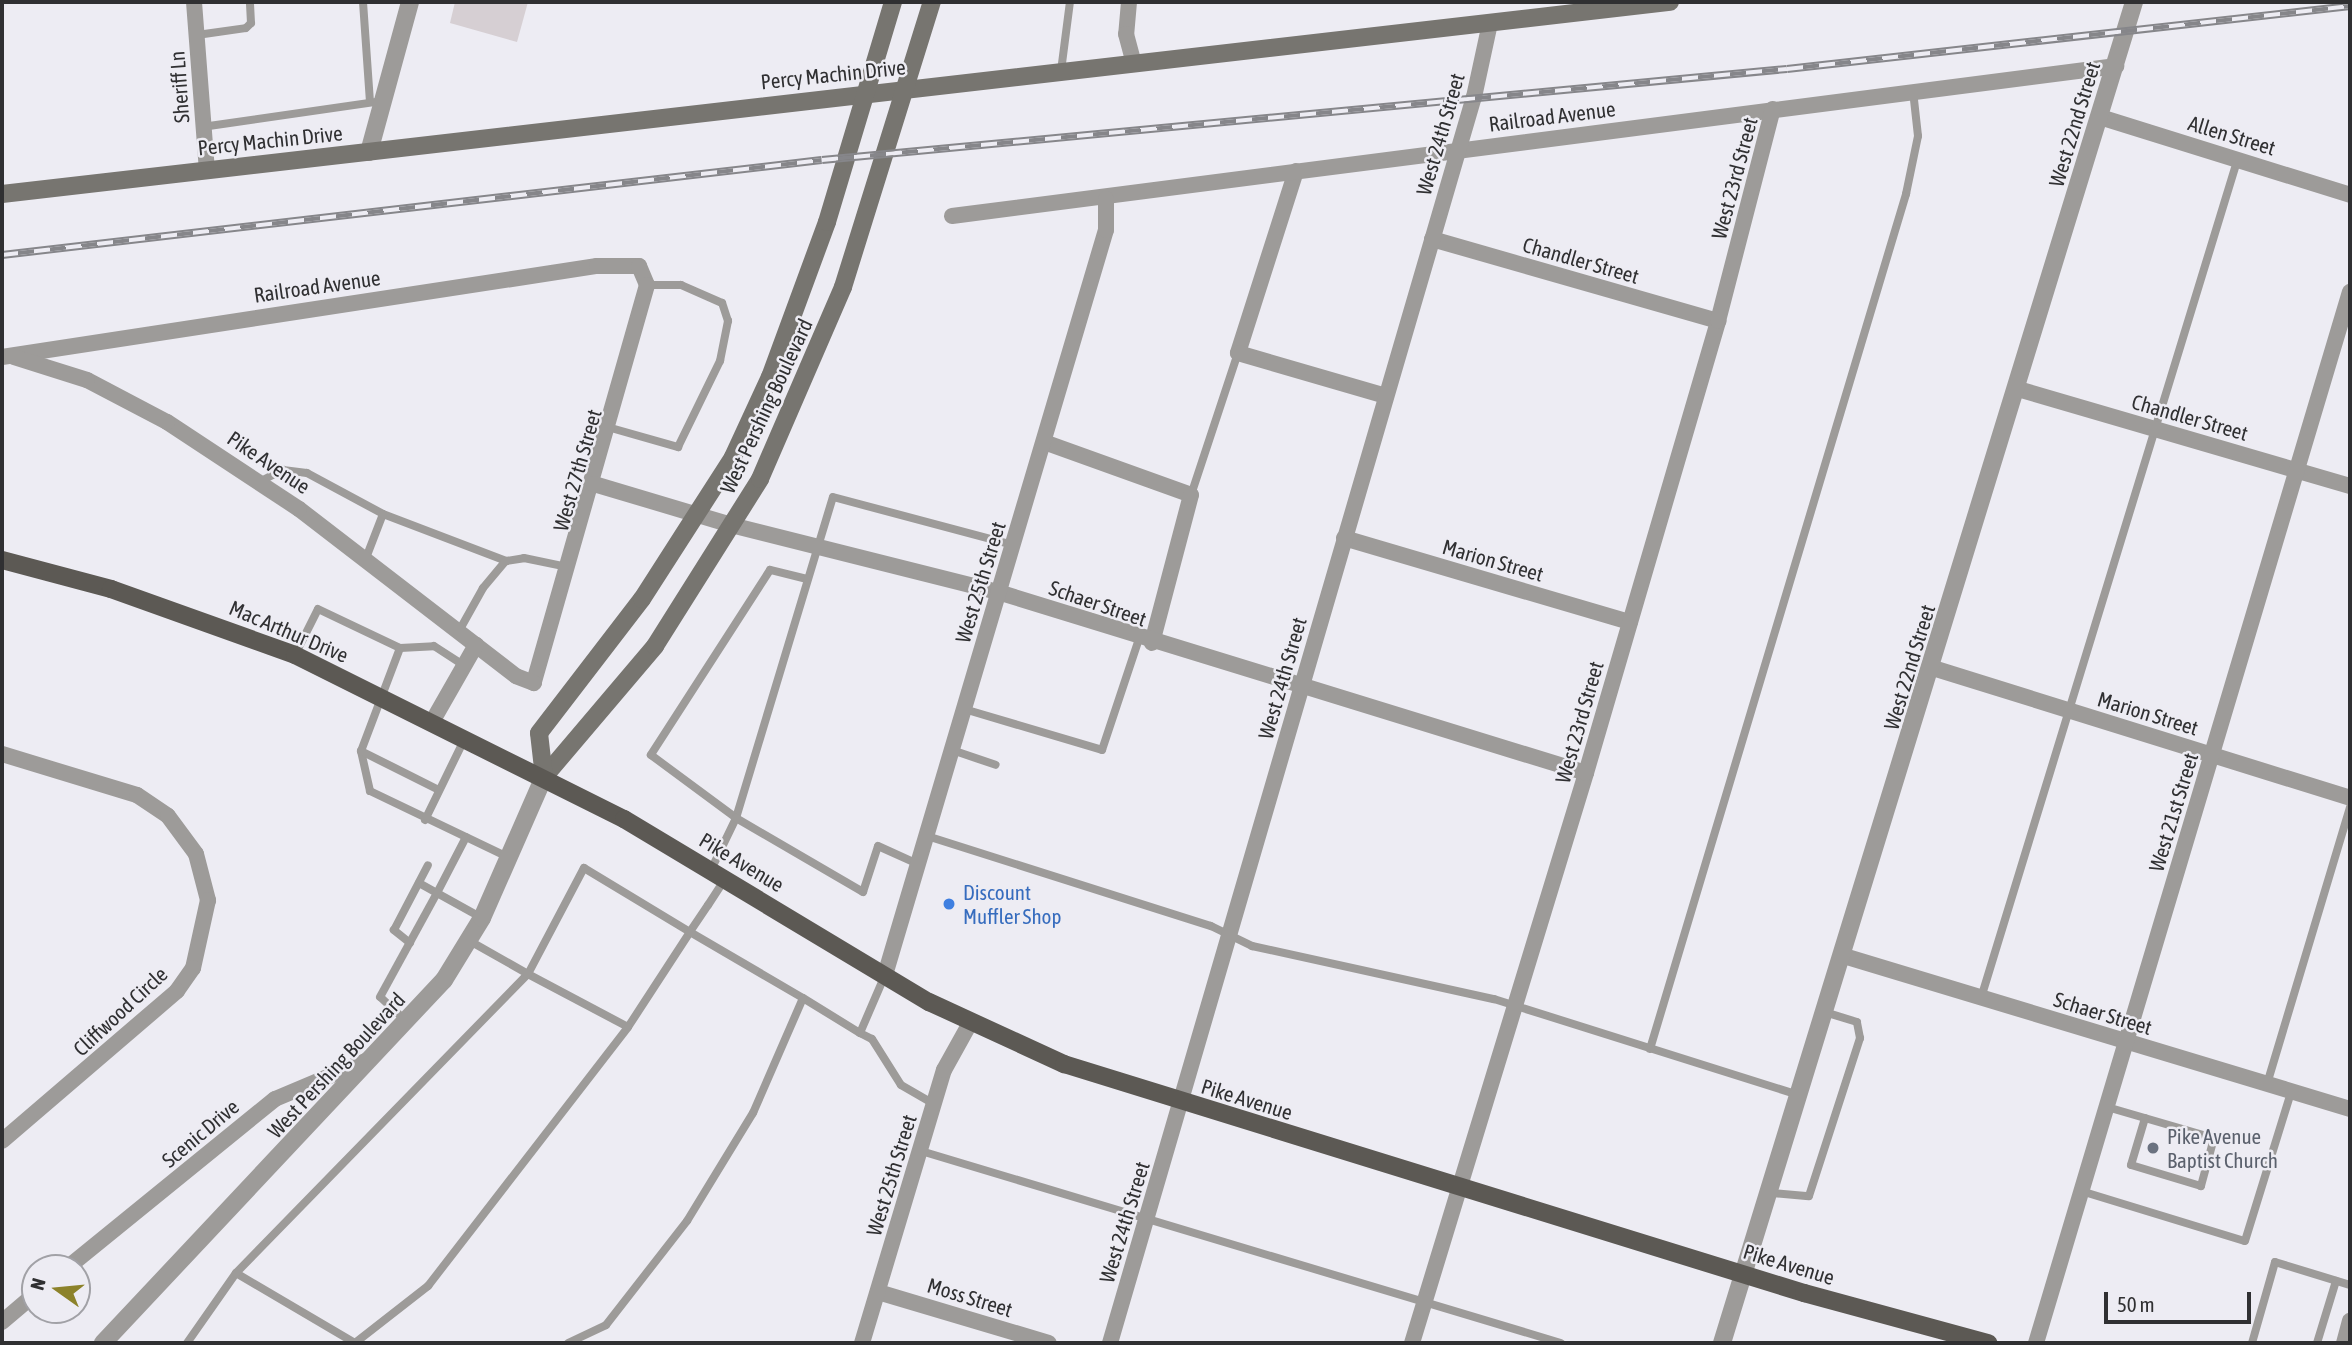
<!DOCTYPE html>
<style>
body{margin:0}
#map{position:relative;width:2352px;height:1345px;overflow:hidden;background:#edecf3;font-family:"Asap Condensed",sans-serif}
div>[style]{position:absolute}
[style*='--x']{left:calc(var(--x)*1px);top:calc(var(--y)*1px);width:calc(var(--w)*1px);rotate:calc(var(--a)*1deg)}
.building>*{inset:0;background:#d6cfd3}
.service>*{height:8px;margin:-4px;padding:0 4px;transform-origin:4px;border-radius:4px;background:#9d9b99}
.minor>*{height:16px;margin:-8px;padding:0 8px;transform-origin:8px;border-radius:8px;background:#9d9b99}
.tertiary>*{height:18px;margin:-9px;padding:0 9px;transform-origin:9px;border-radius:9px;background:#9d9b99}
.secondary>*{height:18px;margin:-9px;padding:0 9px;transform-origin:9px;border-radius:9px;background:#777570}
.primary>*{height:18px;margin:-9px;padding:0 9px;transform-origin:9px;border-radius:9px;background:#5c5954}
.rail>*{height:8px;margin-top:-4px;transform-origin:0;background:repeating-linear-gradient(90deg,#edecf3 0 16px,#86868a 0 32px);box-sizing:border-box;border-block:2px solid #86868a}
.dots>*{width:19px;height:19px;translate:-50% -50%;box-sizing:border-box;border:4px solid #edecf3;border-radius:50%}
span{translate:-50% -50%;white-space:nowrap;text-align:center;line-height:1.15;-webkit-text-stroke:5px #edecf3;paint-order:stroke}
.street-label{font-size:21px;color:#303032}
.shop-label{font-size:21px;color:#366cbe}
.left{translate:0 -50%;text-align:left}
.worship-label{font-size:21px;color:#5b616d}
.frame{position:absolute;inset:0;border:4px solid #303032;pointer-events:none}
.north{position:absolute;left:21px;top:1254px;width:70px;height:70px;box-sizing:border-box;background:#edecf3;border:2px solid #a1a1a6;border-radius:50%;rotate:285deg;font-size:19px;font-weight:700;line-height:28px;text-align:center;color:#303032}
.north::after{content:'';display:block;margin:auto;width:24px;height:32px;background:#8c822a;clip-path:polygon(50% 0,100% 100%,50% 72%,0 100%)}
.scale{position:absolute;left:2104px;top:1292px;width:147px;height:32px;box-sizing:border-box;border:4px solid #303032;border-top:0;padding-left:9px;font-size:21px;line-height:24px;white-space:nowrap;color:#303032;-webkit-text-stroke:5px #edecf3;paint-order:stroke}
</style>
<div id="map">
<div class="building">
<div style="clip-path:polygon(455px 2px,528px 2px,517px 42px,450px 23px)"></div>
</div>
<div class="service">
<div style="--x:363;--y:2;--w:100;--a:86"></div>
<div style="--x:197;--y:35;--w:49;--a:-8.1"></div>
<div style="--x:246;--y:28;--w:7;--a:-45"></div>
<div style="--x:251;--y:23;--w:21;--a:-93"></div>
<div style="--x:1061;--y:71;--w:70;--a:-82.6"></div>
<div style="--x:202;--y:127;--w:183;--a:-8.2"></div>
<div style="--x:611;--y:428;--w:70;--a:15.8"></div>
<div style="--x:678;--y:447;--w:96;--a:-64"></div>
<div style="--x:720;--y:361;--w:41;--a:-78.7"></div>
<div style="--x:728;--y:321;--w:19;--a:-108"></div>
<div style="--x:722;--y:303;--w:45;--a:-156.3"></div>
<div style="--x:681;--y:285;--w:34;--a:180"></div>
<div style="--x:259;--y:482;--w:27;--a:-27"></div>
<div style="--x:283;--y:470;--w:24;--a:7"></div>
<div style="--x:307;--y:473;--w:86;--a:28.3"></div>
<div style="--x:383;--y:514;--w:132;--a:20.9"></div>
<div style="--x:1191;--y:495;--w:150;--a:-71.7"></div>
<div style="--x:366;--y:558;--w:47;--a:-68.9"></div>
<div style="--x:807;--y:579;--w:38;--a:-166"></div>
<div style="--x:770;--y:570;--w:220;--a:122.8"></div>
<div style="--x:651;--y:755;--w:106;--a:36.5"></div>
<div style="--x:736;--y:818;--w:335;--a:-73.2"></div>
<div style="--x:833;--y:497;--w:186;--a:14.9"></div>
<div style="--x:459;--y:631;--w:49;--a:-60.8"></div>
<div style="--x:483;--y:588;--w:35;--a:-50"></div>
<div style="--x:506;--y:561;--w:18;--a:-9"></div>
<div style="--x:524;--y:558;--w:45;--a:11.6"></div>
<div style="--x:400;--y:648;--w:34;--a:-3"></div>
<div style="--x:434;--y:646;--w:37;--a:33"></div>
<div style="--x:295;--y:655;--w:51;--a:-63.4"></div>
<div style="--x:318;--y:609;--w:91;--a:25.4"></div>
<div style="--x:400;--y:648;--w:110;--a:110.7"></div>
<div style="--x:361;--y:751;--w:41;--a:77.3"></div>
<div style="--x:370;--y:791;--w:153;--a:25.6"></div>
<div style="--x:964;--y:709;--w:144;--a:16.5"></div>
<div style="--x:1102;--y:750;--w:117;--a:-71.6"></div>
<div style="--x:952;--y:750;--w:46;--a:18.8"></div>
<div style="--x:361;--y:751;--w:87;--a:26.6"></div>
<div style="--x:425;--y:820;--w:91;--a:-64"></div>
<div style="--x:927;--y:836;--w:298;--a:17.6"></div>
<div style="--x:1211;--y:926;--w:46;--a:26"></div>
<div style="--x:1252;--y:946;--w:248;--a:12.4"></div>
<div style="--x:1494;--y:999;--w:319;--a:17.5"></div>
<div style="--x:711;--y:870;--w:58;--a:-64.3"></div>
<div style="--x:736;--y:818;--w:147;--a:30.2"></div>
<div style="--x:863;--y:892;--w:48;--a:-71.9"></div>
<div style="--x:878;--y:846;--w:44;--a:24.2"></div>
<div style="--x:725;--y:879;--w:31;--a:123"></div>
<div style="--x:708;--y:905;--w:32;--a:124"></div>
<div style="--x:690;--y:932;--w:113;--a:123.1"></div>
<div style="--x:628;--y:1027;--w:113;--a:-152.1"></div>
<div style="--x:528;--y:974;--w:120;--a:-62.2"></div>
<div style="--x:584;--y:868;--w:124;--a:31.1"></div>
<div style="--x:690;--y:932;--w:131;--a:30.3"></div>
<div style="--x:803;--y:998;--w:67;--a:31.6"></div>
<div style="--x:860;--y:1033;--w:13;--a:27"></div>
<div style="--x:872;--y:1039;--w:54;--a:57.8"></div>
<div style="--x:901;--y:1085;--w:38;--a:30"></div>
<div style="--x:419;--y:883;--w:21;--a:29"></div>
<div style="--x:437;--y:893;--w:63;--a:-62.6"></div>
<div style="--x:410;--y:943;--w:21;--a:-141"></div>
<div style="--x:394;--y:930;--w:73;--a:-62.4"></div>
<div style="--x:1981;--y:998;--w:878;--a:-72.99"></div>
<div style="--x:406;--y:1021;--w:35;--a:-137"></div>
<div style="--x:380;--y:997;--w:119;--a:-61.3"></div>
<div style="--x:437;--y:893;--w:51;--a:29.1"></div>
<div style="--x:860;--y:1033;--w:63;--a:-66.7"></div>
<div style="--x:1650;--y:1049;--w:893;--a:-73.33"></div>
<div style="--x:1906;--y:194;--w:59;--a:-78.3"></div>
<div style="--x:1918;--y:136;--w:45;--a:-96.3"></div>
<div style="--x:2267;--y:1084;--w:289;--a:-73.3"></div>
<div style="--x:2107;--y:1107;--w:111;--a:16.2"></div>
<div style="--x:2214;--y:1138;--w:50;--a:105.2"></div>
<div style="--x:2201;--y:1186;--w:73;--a:-163.3"></div>
<div style="--x:2131;--y:1165;--w:49;--a:-73.4"></div>
<div style="--x:921;--y:1151;--w:668;--a:16.7"></div>
<div style="--x:2081;--y:1191;--w:171;--a:17"></div>
<div style="--x:2245;--y:1241;--w:156;--a:-72.8"></div>
<div style="--x:1772;--y:1193;--w:37;--a:5"></div>
<div style="--x:1809;--y:1196;--w:166;--a:-72.1"></div>
<div style="--x:1860;--y:1038;--w:16;--a:-101"></div>
<div style="--x:1857;--y:1022;--w:31;--a:-163"></div>
<div style="--x:236;--y:1273;--w:138;--a:30.5"></div>
<div style="--x:187;--y:1343;--w:85;--a:-55"></div>
<div style="--x:236;--y:1273;--w:418;--a:-45.7"></div>
<div style="--x:528;--y:974;--w:67;--a:-150.4"></div>
<div style="--x:355;--y:1343;--w:93;--a:-38"></div>
<div style="--x:428;--y:1286;--w:327;--a:-52.3"></div>
<div style="--x:568;--y:1343;--w:42;--a:-25.3"></div>
<div style="--x:606;--y:1325;--w:132;--a:-52.1"></div>
<div style="--x:687;--y:1221;--w:127;--a:-58.6"></div>
<div style="--x:753;--y:1113;--w:125;--a:-66.5"></div>
<div style="--x:2252;--y:1343;--w:84;--a:-74.1"></div>
<div style="--x:2275;--y:1262;--w:78;--a:17"></div>
<div style="--x:2317;--y:1343;--w:65;--a:-73"></div>
</div>
<div class="minor">
<div style="--x:194;--y:2;--w:169;--a:85.6"></div>
<div style="--x:1129;--y:2;--w:32;--a:95"></div>
<div style="--x:1126;--y:34;--w:30;--a:75"></div>
<div style="--x:2100;--y:117;--w:262;--a:17.3"></div>
<div style="--x:1296;--y:171;--w:191;--a:107.7"></div>
<div style="--x:1238;--y:353;--w:154;--a:16.2"></div>
<div style="--x:952;--y:216;--w:1174;--a:-7.34"></div>
<div style="--x:1432;--y:239;--w:298;--a:16"></div>
<div style="--x:2;--y:357;--w:602;--a:-8.7"></div>
<div style="--x:597;--y:266;--w:42;--a:0"></div>
<div style="--x:639;--y:266;--w:21;--a:67"></div>
<div style="--x:647;--y:285;--w:414;--a:105.9"></div>
<div style="--x:534;--y:683;--w:19;--a:-159"></div>
<div style="--x:516;--y:676;--w:274;--a:-142.4"></div>
<div style="--x:299;--y:509;--w:158;--a:-146.6"></div>
<div style="--x:167;--y:422;--w:90;--a:-152.3"></div>
<div style="--x:87;--y:380;--w:77;--a:-162.5"></div>
<div style="--x:2018;--y:389;--w:346;--a:16.3"></div>
<div style="--x:1044;--y:442;--w:156;--a:19.8"></div>
<div style="--x:1191;--y:495;--w:153;--a:104.8"></div>
<div style="--x:594;--y:484;--w:147;--a:16.6"></div>
<div style="--x:735;--y:526;--w:271;--a:14.1"></div>
<div style="--x:998;--y:592;--w:615;--a:17.11"></div>
<div style="--x:1344;--y:538;--w:298;--a:16.4"></div>
<div style="--x:1933;--y:668;--w:437;--a:17.3"></div>
<div style="--x:432;--y:722;--w:89;--a:-60.3"></div>
<div style="--x:2;--y:754;--w:141;--a:16.9"></div>
<div style="--x:137;--y:795;--w:37;--a:34"></div>
<div style="--x:168;--y:816;--w:47;--a:53.6"></div>
<div style="--x:196;--y:854;--w:48;--a:75.4"></div>
<div style="--x:208;--y:900;--w:70;--a:102.4"></div>
<div style="--x:193;--y:968;--w:28;--a:125"></div>
<div style="--x:177;--y:991;--w:230;--a:139.4"></div>
<div style="--x:1844;--y:956;--w:529;--a:16.82"></div>
<div style="--x:885;--y:975;--w:777;--a:-73.48"></div>
<div style="--x:1106;--y:230;--w:31;--a:-90"></div>
<div style="--x:67;--y:1268;--w:268;--a:-39.1"></div>
<div style="--x:275;--y:1099;--w:101;--a:-22.8"></div>
<div style="--x:878;--y:1292;--w:178;--a:16.6"></div>
<div style="--x:2;--y:1322;--w:43;--a:-40.3"></div>
<div style="--x:862;--y:1343;--w:285;--a:-73.3"></div>
<div style="--x:944;--y:1070;--w:54;--a:-61"></div>
<div style="--x:1110;--y:1343;--w:1298;--a:-73.72"></div>
<div style="--x:1474;--y:97;--w:76;--a:-77.8"></div>
<div style="--x:1412;--y:1343;--w:596;--a:-73.02"></div>
<div style="--x:1586;--y:773;--w:471;--a:-73.7"></div>
<div style="--x:1718;--y:321;--w:219;--a:-75.5"></div>
<div style="--x:2036;--y:1343;--w:1097;--a:-73.37"></div>
<div style="--x:2344;--y:1343;--w:23;--a:-75"></div>
</div>
<div class="tertiary">
<div style="--x:369;--y:152;--w:156;--a:-74.7"></div>
<div style="--x:103;--y:1343;--w:498;--a:-46.8"></div>
<div style="--x:444;--y:980;--w:73;--a:-58.5"></div>
<div style="--x:482;--y:918;--w:154;--a:-66.3"></div>
<div style="--x:1722;--y:1343;--w:1403;--a:-72.92"></div>
</div>
<div class="secondary">
<div style="--x:2;--y:194;--w:1679;--a:-6.57"></div>
<div style="--x:544;--y:777;--w:172;--a:-49.7"></div>
<div style="--x:655;--y:646;--w:197;--a:-57.8"></div>
<div style="--x:760;--y:479;--w:209;--a:-66.6"></div>
<div style="--x:843;--y:287;--w:299;--a:-72.7"></div>
<div style="--x:544;--y:777;--w:44;--a:-96.5"></div>
<div style="--x:539;--y:733;--w:169;--a:-52.5"></div>
<div style="--x:642;--y:599;--w:169;--a:-57.3"></div>
<div style="--x:733;--y:457;--w:88;--a:-65.2"></div>
<div style="--x:770;--y:377;--w:165;--a:-69.8"></div>
<div style="--x:827;--y:222;--w:230;--a:-73.3"></div>
</div>
<div class="primary">
<div style="--x:2;--y:560;--w:113;--a:14.9"></div>
<div style="--x:111;--y:589;--w:195;--a:19.7"></div>
<div style="--x:295;--y:655;--w:368;--a:26.5"></div>
<div style="--x:624;--y:819;--w:356;--a:31"></div>
<div style="--x:929;--y:1002;--w:149;--a:24.7"></div>
<div style="--x:1064;--y:1064;--w:775;--a:17.2"></div>
<div style="--x:1804;--y:1293;--w:191;--a:15.2"></div>
</div>
<div class="rail">
<div style="--x:2;--y:255;--w:825;--a:-6.61"></div>
<div style="--x:822;--y:160;--w:969;--a:-5.39"></div>
<div style="--x:1787;--y:69;--w:567;--a:-6.38"></div>
</div>
<div class="dots">
<div style="left:949px;top:904px;background:#3f7fe0"></div>
<div style="left:2153px;top:1148px;background:#6b7280"></div>
</div>
<div class="street-label">
<span style="left:833px;top:74px;rotate:-6deg">Percy Machin Drive</span>
<span style="left:179px;top:87px;rotate:-94deg">Sheriff Ln</span>
<span style="left:1552px;top:116px;rotate:-7deg">Railroad Avenue</span>
<span style="left:2074px;top:124px;rotate:-73deg">West 22nd Street</span>
<span style="left:1440px;top:134px;rotate:-74deg">West 24th Street</span>
<span style="left:2232px;top:135px;rotate:17deg">Allen Street</span>
<span style="left:270px;top:140px;rotate:-6deg">Percy Machin Drive</span>
<span style="left:1734px;top:178px;rotate:-75deg">West 23rd Street</span>
<span style="left:1581px;top:260px;rotate:16deg">Chandler Street</span>
<span style="left:317px;top:286px;rotate:-8deg">Railroad Avenue</span>
<span style="left:766px;top:406px;rotate:-65deg">West Pershing Boulevard</span>
<span style="left:2190px;top:417px;rotate:16deg">Chandler Street</span>
<span style="left:269px;top:462px;rotate:34deg">Pike Avenue</span>
<span style="left:577px;top:470px;rotate:-74deg">West 27th Street</span>
<span style="left:1493px;top:560px;rotate:16deg">Marion Street</span>
<span style="left:980px;top:582px;rotate:-73deg">West 25th Street</span>
<span style="left:1098px;top:603px;rotate:19deg">Schaer Street</span>
<span style="left:289px;top:631px;rotate:23deg">Mac Arthur Drive</span>
<span style="left:1909px;top:667px;rotate:-73deg">West 22nd Street</span>
<span style="left:1282px;top:678px;rotate:-74deg">West 24th Street</span>
<span style="left:2148px;top:713px;rotate:17deg">Marion Street</span>
<span style="left:1579px;top:722px;rotate:-74deg">West 23rd Street</span>
<span style="left:2173px;top:812px;rotate:-73deg">West 21st Street</span>
<span style="left:742px;top:862px;rotate:31deg">Pike Avenue</span>
<span style="left:120px;top:1011px;rotate:-43deg">Cliffwood Circle</span>
<span style="left:2103px;top:1013px;rotate:17deg">Schaer Street</span>
<span style="left:336px;top:1065px;rotate:-47deg">West Pershing Boulevard</span>
<span style="left:1247px;top:1099px;rotate:17deg">Pike Avenue</span>
<span style="left:200px;top:1133px;rotate:-40deg">Scenic Drive</span>
<span style="left:891px;top:1175px;rotate:-73deg">West 25th Street</span>
<span style="left:1124px;top:1222px;rotate:-73deg">West 24th Street</span>
<span style="left:1789px;top:1264px;rotate:17deg">Pike Avenue</span>
<span style="left:970px;top:1297px;rotate:17deg">Moss Street</span>
</div>
<div class="shop-label">
<span class="left" style="left:963px;top:904px">Discount<br>Muffler Shop</span>
</div>
<div class="worship-label">
<span class="left" style="left:2167px;top:1148px">Pike Avenue<br>Baptist Church</span>
</div>
<div class="frame"></div>
<div class="north">N</div>
<div class="scale">50 m</div>
</div>
